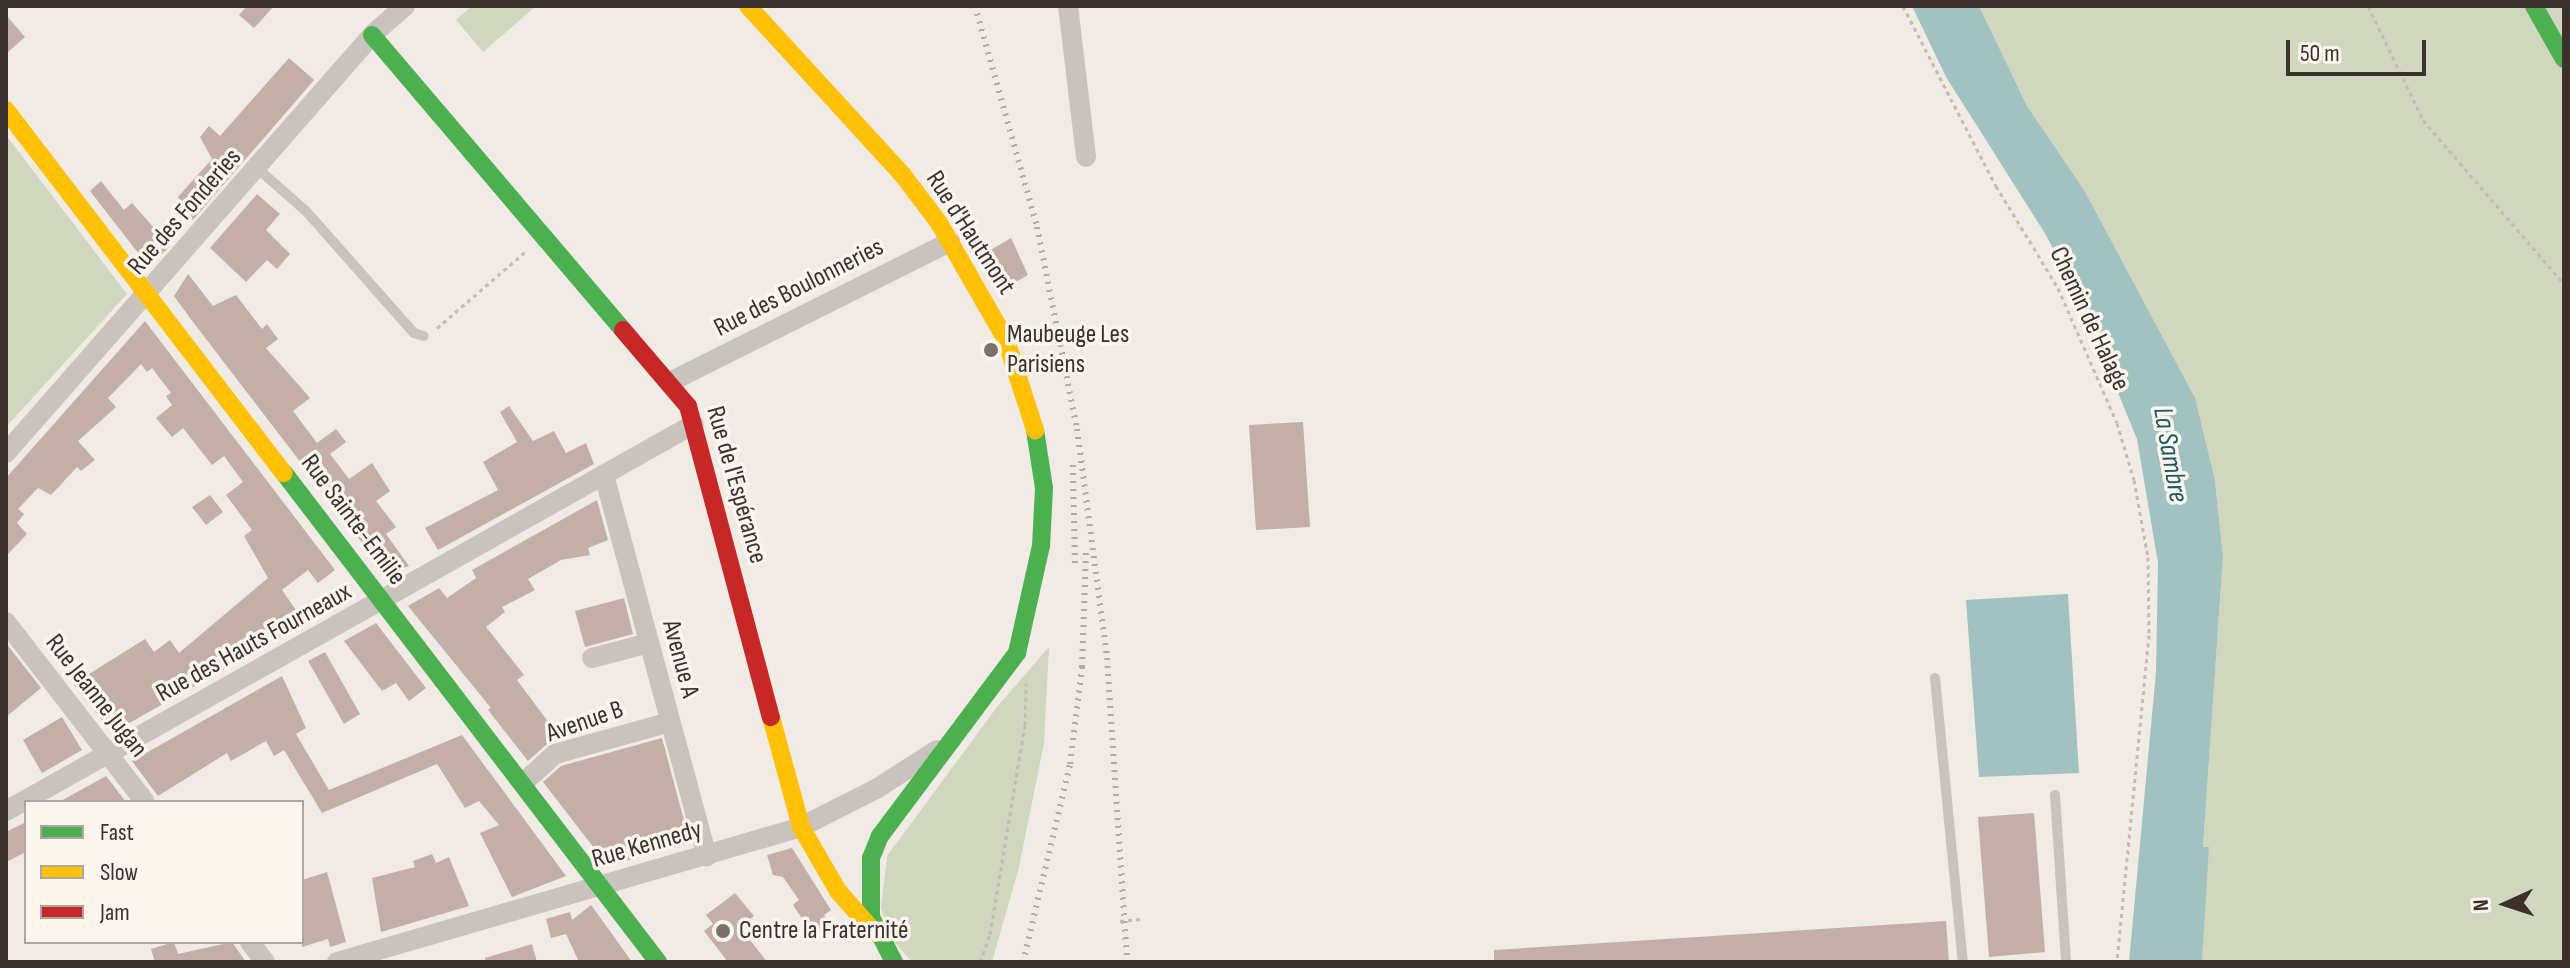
<!DOCTYPE html>
<meta charset="utf-8">
<style>
body{margin:0}
#map{position:relative;width:2570px;height:968px;overflow:hidden;background:#f0ebe5;font-family:"Sofia Sans Condensed",sans-serif}
div>[style]{position:absolute}
[style*='--x']{left:calc(var(--x)*1px);top:calc(var(--y)*1px);width:calc(var(--w)*1px);rotate:calc(var(--a)*1deg)}
.green>*{inset:0;background:#d1d6bf}
.water>*{inset:0;background:#a1c2c1}
.building>*{inset:0;background:#c3afa7}
.path>*{height:3px;margin-top:-1.5px;transform-origin:0;background:repeating-linear-gradient(90deg,#c2bbb6 0 4px,transparent 0 8px)}
.lane>*{height:10px;margin:-5px;padding:0 5px;transform-origin:5px;border-radius:5px;background:#c9c3be}
.street>*{height:20px;margin:-10px;padding:0 10px;transform-origin:10px;border-radius:10px;background:#c9c3be}
.fast>*{height:18px;margin:-9px;padding:0 9px;transform-origin:9px;border-radius:9px;background:#4caf50}
.slow>*{height:18px;margin:-9px;padding:0 9px;transform-origin:9px;border-radius:9px;background:#ffc107}
.jam>*{height:18px;margin:-9px;padding:0 9px;transform-origin:9px;border-radius:9px;background:#c62828}
.rail>*{height:6px;margin-top:-3px;transform-origin:0;background:repeating-linear-gradient(90deg,#b1aca8 0 2px,transparent 0 8px)}
.dots>*{width:22px;height:22px;translate:-50% -50%;box-sizing:border-box;border:4px solid #fbf5ee;border-radius:50%}
span{translate:-50% -50%;white-space:nowrap;text-align:center;line-height:1.15;-webkit-text-stroke:7px #fbf5ee;paint-order:stroke}
.street-label{font-size:26px;color:#3b302b}
.poi-label{font-size:26px;color:#3b302b}
.left{translate:0 -50%;text-align:left}
.water-label{font-size:28px;color:#1f5a5e;font-style:italic}
.frame{position:absolute;inset:0;border:8px solid #3b302b;pointer-events:none}
.legend{position:absolute;left:24px;top:800px;width:280px;height:144px;box-sizing:border-box;background:#fbf5ee;border:2px solid #aea6a0;margin:0;padding:10px 14px;list-style:none;font-size:24px;color:#3b302b}
.legend li{display:flex;align-items:center;gap:16px;height:40px}
.legend b{width:40px;border:2px solid #aea6a0}
.north{position:absolute;left:2466px;top:864px;width:80px;height:80px;-webkit-text-stroke:6px #fbf5ee;paint-order:stroke;rotate:267deg;font-size:22px;font-weight:700;line-height:32px;text-align:center;color:#3b302b}
.north::after{content:'';display:block;margin:auto;width:28px;height:36px;background:#3b302b;clip-path:polygon(50% 0,100% 100%,50% 72%,0 100%)}
.scale{position:absolute;left:2286px;top:40px;width:140px;height:36px;box-sizing:border-box;border:4px solid #3b302b;border-top:0;padding-left:10px;font-size:24px;line-height:28px;white-space:nowrap;color:#3b302b;-webkit-text-stroke:6px #fbf5ee;paint-order:stroke}
</style>
<div id="map">
<div class="green">
<div style="clip-path:polygon(472px 6px,536px 6px,483px 52px,456px 20px)"></div>
<div style="clip-path:polygon(1979px 6px,2564px 6px,2564px 962px,2202px 962px,2208px 853px,2203px 848px,2223px 556px,2215px 481px,2084px 190px,2027px 106px)"></div>
<div style="clip-path:polygon(6px 135px,127px 294px,6px 427px)"></div>
<div style="clip-path:polygon(1049px 647px,1044px 743px,1019px 867px,992px 962px,912px 962px,890px 937px,881px 908px,887px 856px,997px 707px)"></div>
</div>
<div class="water">
<div style="clip-path:polygon(1912px 6px,1979px 6px,2027px 106px,2084px 190px,2195px 398px,2215px 481px,2223px 556px,2203px 847px,2209px 847px,2202px 962px,2129px 962px,2156px 672px,2158px 563px,2137px 439px,2083px 307px,2046px 235px,1946px 77px)"></div>
<div style="clip-path:polygon(2068px 594px,2079px 773px,1979px 777px,1966px 600px)"></div>
</div>
<div class="building">
<div style="clip-path:polygon(247px 6px,274px 6px,254px 28px,239px 15px)"></div>
<div style="clip-path:polygon(6px 15px,25px 37px,6px 54px)"></div>
<div style="clip-path:polygon(289px 58px,314px 80px,193px 220px,178px 197px,212px 159px,200px 137px,209px 126px,220px 136px)"></div>
<div style="clip-path:polygon(101px 181px,124px 210px,132px 203px,170px 246px,149px 267px,90px 191px)"></div>
<div style="clip-path:polygon(257px 194px,280px 214px,266px 230px,290px 254px,277px 269px,267px 260px,246px 282px,210px 248px)"></div>
<div style="clip-path:polygon(1011px 238px,1028px 275px,1005px 288px,989px 251px)"></div>
<div style="clip-path:polygon(188px 274px,213px 306px,236px 295px,262px 329px,267px 324px,278px 339px,266px 348px,310px 398px,293px 411px,317px 443px,336px 429px,346px 442px,330px 454px,349px 479px,372px 463px,390px 491px,376px 501px,396px 527px,386px 534px,409px 566px,386px 574px,190px 318px,174px 296px)"></div>
<div style="clip-path:polygon(145px 321px,335px 570px,318px 583px,308px 570px,282px 590px,305px 623px,112px 733px,73px 684px,145px 639px,154px 652px,170px 640px,179px 653px,268px 578px,244px 536px,252px 530px,226px 495px,243px 482px,224px 456px,212px 465px,183px 428px,172px 437px,156px 418px,172px 405px,166px 396px,171px 393px,152px 368px,147px 372px,141px 364px,108px 398px,116px 407px,78px 441px,95px 460px,81px 471px,77px 467px,51px 495px,38px 488px,18px 509px,24px 514px,17px 523px,27px 534px,6px 556px,6px 478px)"></div>
<div style="clip-path:polygon(509px 406px,533px 441px,554px 431px,566px 453px,586px 443px,594px 464px,438px 550px,425px 528px,498px 490px,483px 462px,517px 442px,500px 412px)"></div>
<div style="clip-path:polygon(1303px 422px,1310px 527px,1256px 530px,1249px 425px)"></div>
<div style="clip-path:polygon(210px 495px,223px 512px,206px 525px,192px 507px)"></div>
<div style="clip-path:polygon(597px 500px,608px 540px,588px 548px,590px 555px,561px 560px,528px 579px,535px 590px,502px 607px,505px 612px,486px 627px,524px 675px,517px 680px,549px 723px,554px 728px,563px 721px,567px 737px,547px 744px,528px 761px,488px 710px,491px 708px,408px 606px,439px 588px,447px 598px,476px 578px,472px 570px)"></div>
<div style="clip-path:polygon(624px 598px,633px 634px,585px 647px,575px 611px)"></div>
<div style="clip-path:polygon(376px 623px,426px 688px,409px 701px,396px 683px,382px 691px,344px 641px)"></div>
<div style="clip-path:polygon(6px 643px,41px 688px,6px 717px)"></div>
<div style="clip-path:polygon(325px 652px,360px 714px,344px 724px,308px 661px)"></div>
<div style="clip-path:polygon(282px 676px,306px 728px,296px 734px,329px 790px,462px 735px,566px 876px,512px 897px,480px 833px,499px 825px,479px 801px,465px 808px,437px 764px,322px 813px,284px 750px,274px 756px,266px 741px,231px 761px,227px 753px,158px 796px,132px 761px)"></div>
<div style="clip-path:polygon(62px 717px,82px 750px,42px 773px,23px 740px)"></div>
<div style="clip-path:polygon(662px 738px,690px 843px,608px 866px,543px 782px,561px 766px)"></div>
<div style="clip-path:polygon(106px 776px,126px 802px,59px 802px)"></div>
<div style="clip-path:polygon(2034px 813px,2045px 952px,1989px 957px,1978px 817px)"></div>
<div style="clip-path:polygon(26px 822px,26px 852px,6px 862px,6px 832px)"></div>
<div style="clip-path:polygon(792px 848px,831px 910px,824px 915px,829px 923px,814px 936px,793px 905px,799px 900px,783px 877px,773px 875px,767px 855px)"></div>
<div style="clip-path:polygon(432px 854px,436px 863px,449px 857px,469px 906px,381px 932px,372px 878px,415px 867px,413px 861px)"></div>
<div style="clip-path:polygon(327px 872px,346px 942px,330px 947px,328px 939px,302px 947px,302px 880px)"></div>
<div style="clip-path:polygon(735px 893px,754px 916px,740px 927px,767px 962px,728px 962px,704px 931px,713px 924px,706px 915px)"></div>
<div style="clip-path:polygon(591px 905px,612px 934px,632px 962px,579px 962px,566px 934px,551px 938px,546px 919px,570px 912px,572px 920px)"></div>
<div style="clip-path:polygon(1946px 921px,1949px 962px,1494px 962px,1494px 950px)"></div>
<div style="clip-path:polygon(174px 942px,178px 954px,232px 942px,246px 962px,155px 962px,151px 949px)"></div>
<div style="clip-path:polygon(532px 944px,537px 962px,485px 962px,485px 958px)"></div>
</div>
<div class="path">
<div style="--x:1903;--y:6;--w:203;--a:62.7"></div>
<div style="--x:1996;--y:186;--w:119;--a:58.7"></div>
<div style="--x:2058;--y:288;--w:147;--a:66.4"></div>
<div style="--x:2117;--y:423;--w:59;--a:73.4"></div>
<div style="--x:2134;--y:480;--w:78;--a:79.7"></div>
<div style="--x:2148;--y:557;--w:78;--a:89.3"></div>
<div style="--x:2149;--y:635;--w:329;--a:95.6"></div>
<div style="--x:2368;--y:6;--w:127;--a:64.2"></div>
<div style="--x:2423;--y:120;--w:216;--a:49.3"></div>
<div style="--x:437;--y:328;--w:116;--a:-40.8"></div>
<div style="--x:1120;--y:921;--w:20;--a:-6"></div>
<div style="--x:980;--y:962;--w:30;--a:-70"></div>
<div style="--x:990;--y:934;--w:212;--a:-80.5"></div>
<div style="--x:1025;--y:725;--w:42;--a:-88.6"></div>
</div>
<div class="lane">
<div style="--x:257;--y:168;--w:65;--a:41.3"></div>
<div style="--x:306;--y:211;--w:163;--a:48.5"></div>
<div style="--x:414;--y:333;--w:10;--a:17"></div>
<div style="--x:1935;--y:678;--w:285;--a:84.4"></div>
<div style="--x:2055;--y:795;--w:167;--a:86.2"></div>
</div>
<div class="street">
<div style="--x:1068;--y:6;--w:152;--a:83.2"></div>
<div style="--x:672;--y:381;--w:311;--a:-26.6"></div>
<div style="--x:6;--y:453;--w:556;--a:-48.79"></div>
<div style="--x:372;--y:35;--w:44;--a:-41.3"></div>
<div style="--x:604;--y:475;--w:395;--a:74.9"></div>
<div style="--x:6;--y:622;--w:227;--a:52.3"></div>
<div style="--x:592;--y:658;--w:59;--a:-14.7"></div>
<div style="--x:523;--y:783;--w:43;--a:-42.2"></div>
<div style="--x:555;--y:754;--w:119;--a:-15.5"></div>
<div style="--x:6;--y:811;--w:789;--a:-29.36"></div>
<div style="--x:250;--y:942;--w:25;--a:53"></div>
<div style="--x:337;--y:962;--w:483;--a:-16.2"></div>
<div style="--x:801;--y:827;--w:84;--a:-26.9"></div>
<div style="--x:876;--y:789;--w:72;--a:-32.6"></div>
</div>
<div class="fast">
<div style="--x:2534;--y:6;--w:61;--a:60.5"></div>
<div style="--x:372;--y:35;--w:387;--a:49.6"></div>
<div style="--x:284;--y:473;--w:616;--a:52.59"></div>
<div style="--x:894;--y:962;--w:51;--a:-117.1"></div>
<div style="--x:871;--y:917;--w:59;--a:-90"></div>
<div style="--x:871;--y:858;--w:24;--a:-68"></div>
<div style="--x:880;--y:836;--w:229;--a:-53.2"></div>
<div style="--x:1017;--y:653;--w:110;--a:-77.4"></div>
<div style="--x:1041;--y:546;--w:58;--a:-87"></div>
<div style="--x:1044;--y:488;--w:59;--a:-98.8"></div>
</div>
<div class="slow">
<div style="--x:748;--y:6;--w:228;--a:47.5"></div>
<div style="--x:902;--y:174;--w:61;--a:52.9"></div>
<div style="--x:939;--y:223;--w:135;--a:60.2"></div>
<div style="--x:1006;--y:340;--w:95;--a:72.1"></div>
<div style="--x:6;--y:110;--w:457;--a:52.6"></div>
<div style="--x:771;--y:717;--w:114;--a:74.7"></div>
<div style="--x:801;--y:827;--w:74;--a:60"></div>
<div style="--x:838;--y:891;--w:56;--a:48.6"></div>
</div>
<div class="jam">
<div style="--x:623;--y:330;--w:100;--a:49.5"></div>
<div style="--x:688;--y:406;--w:322;--a:75.1"></div>
</div>
<div class="rail">
<div style="--x:975;--y:6;--w:230;--a:74.3"></div>
<div style="--x:1037;--y:227;--w:206;--a:78.8"></div>
<div style="--x:1077;--y:429;--w:231;--a:82.5"></div>
<div style="--x:1107;--y:658;--w:305;--a:86.2"></div>
<div style="--x:1073;--y:465;--w:100;--a:88.9"></div>
<div style="--x:1023;--y:962;--w:204;--a:-76.6"></div>
<div style="--x:1070;--y:764;--w:98;--a:-82.9"></div>
<div style="--x:1082;--y:667;--w:117;--a:-88"></div>
</div>
<div class="dots">
<div style="left:991px;top:350px;background:#7a716c"></div>
<div style="left:723px;top:931px;background:#7a716c"></div>
</div>
<div class="street-label">
<span style="left:185px;top:212px;rotate:-49deg">Rue des Fonderies</span>
<span style="left:970px;top:233px;rotate:57deg">Rue d'Hautmont</span>
<span style="left:799px;top:288px;rotate:-27deg">Rue des Boulonneries</span>
<span style="left:2089px;top:319px;rotate:65deg">Chemin de Halage</span>
<span style="left:736px;top:485px;rotate:74deg">Rue de l'Espérance</span>
<span style="left:353px;top:520px;rotate:53deg">Rue Sainte-Emilie</span>
<span style="left:254px;top:643px;rotate:-29deg">Rue des Hauts Fourneaux</span>
<span style="left:680px;top:659px;rotate:75deg">Avenue A</span>
<span style="left:96px;top:696px;rotate:52deg">Rue Jeanne Jugan</span>
<span style="left:585px;top:722px;rotate:-19deg">Avenue B</span>
<span style="left:647px;top:845px;rotate:-16deg">Rue Kennedy</span>
</div>
<div class="poi-label">
<span class="left" style="left:1007px;top:350px">Maubeuge Les<br>Parisiens</span>
<span class="left" style="left:739px;top:931px">Centre la Fraternité</span>
</div>
<div class="water-label">
<span style="left:2170px;top:455px;rotate:80deg">La Sambre</span>
</div>
<div class="frame"></div>
<ul class="legend">
<li><b style="height:10px;background:#4caf50"></b>Fast</li>
<li><b style="height:10px;background:#ffc107"></b>Slow</li>
<li><b style="height:10px;background:#c62828"></b>Jam</li>
</ul>
<div class="north">N</div>
<div class="scale">50 m</div>
</div>
